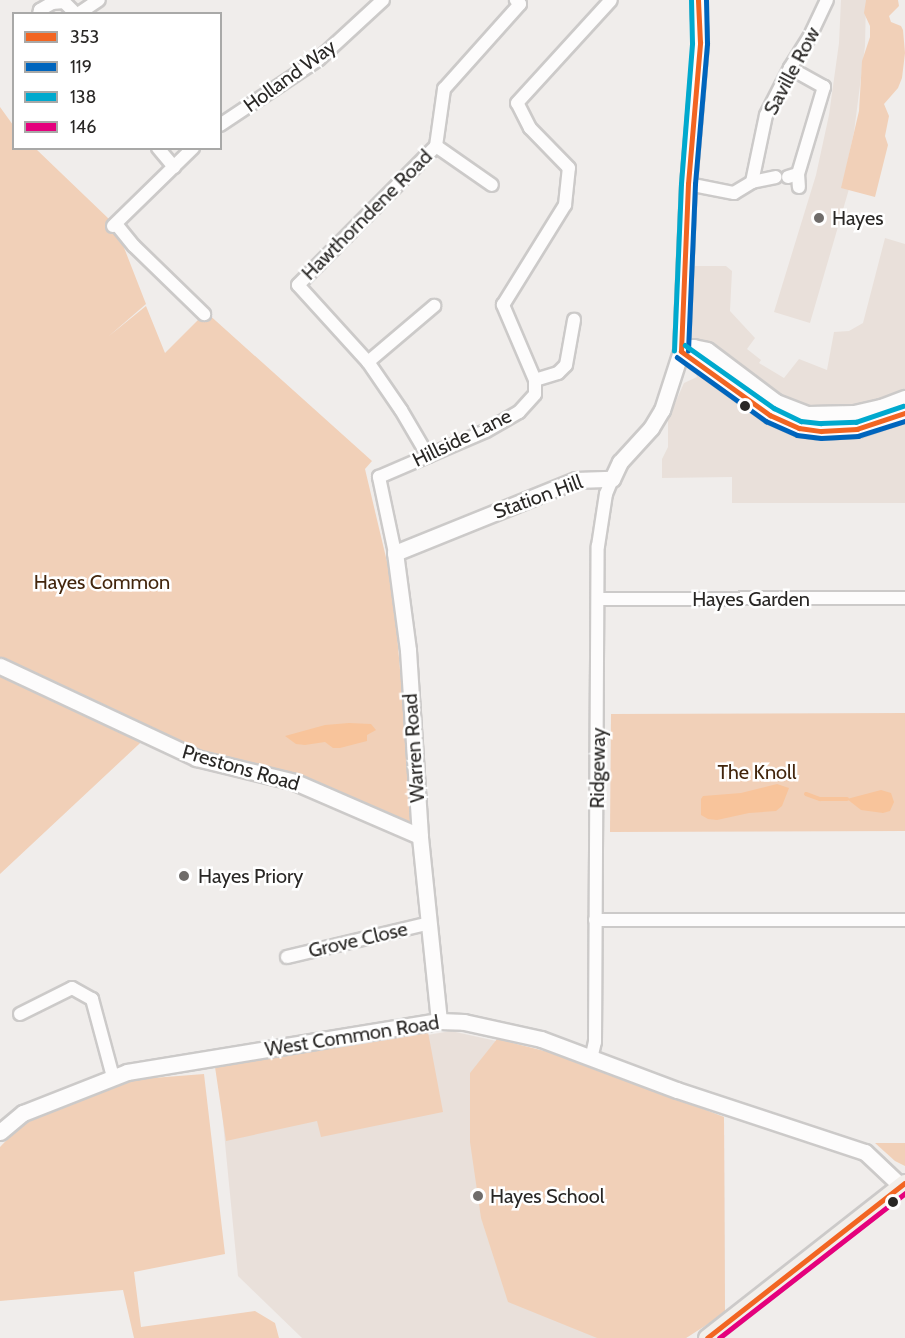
<!DOCTYPE html>
<style>
body{margin:0}
#map{position:relative;width:905px;height:1338px;overflow:hidden;background:#f0edeb;font-family:Cabin,sans-serif}
div>[style]{position:absolute}
[style*='--x']{left:calc(var(--x)*1px);top:calc(var(--y)*1px);width:calc(var(--w)*1px);rotate:calc(var(--a)*1deg)}
.built>*{inset:0;background:#e9e0da}
.green>*{inset:0;background:#f1d0b8}
.water>*{inset:0;background:#f8c49b}
.stream>*{height:4px;margin:-2px;padding:0 2px;transform-origin:2px;border-radius:2px;background:#f8c49b}
.roads{filter:drop-shadow(2px 0 #cccac9) drop-shadow(-2px 0 #cccac9) drop-shadow(0 2px #cccac9) drop-shadow(0 -2px #cccac9)}
.minor>*{height:12px;margin:-6px;padding:0 6px;transform-origin:6px;border-radius:6px;background:#fdfcfc}
.tertiary>*{height:15px;margin:-7.5px;padding:0 7.5px;transform-origin:7.5px;border-radius:7.5px;background:#fdfcfc}
.secondary>*{height:16px;margin:-8px;padding:0 8px;transform-origin:8px;border-radius:8px;background:#f2efeb}
.bus-1>*{height:4.5px;margin:-2.25px;padding:0 2.25px;transform-origin:2.25px;border-radius:2.25px;background:#f26522}
.bus-2>*{height:4.5px;margin:-2.25px;padding:0 2.25px;transform-origin:2.25px;border-radius:2.25px;background:#0065bd}
.bus-3>*{height:4.5px;margin:-2.25px;padding:0 2.25px;transform-origin:2.25px;border-radius:2.25px;background:#00a9ce}
.bus-4>*{height:4.5px;margin:-2.25px;padding:0 2.25px;transform-origin:2.25px;border-radius:2.25px;background:#e5007d}
.dots>*{width:16px;height:16px;translate:-50% -50%;box-sizing:border-box;border:3px solid #fff;border-radius:50%}
span{translate:-50% -50%;white-space:nowrap;text-align:center;line-height:1.15;-webkit-text-stroke:5px #fff;paint-order:stroke}
.street-label{font-size:20px;color:#292725}
.poi-label{font-size:20px;color:#292725}
.left{translate:0 -50%;text-align:left}
.park-label{font-size:20px;color:#43260d}
.legend{position:absolute;left:12px;top:12px;width:210px;height:138px;box-sizing:border-box;background:#fff;border:2px solid #a9a9a8;margin:0;padding:8px 10px;list-style:none;font-size:18px;color:#292725}
.legend li{display:flex;align-items:center;gap:12px;height:30px}
.legend b{width:30px;border:2px solid #a9a9a8}
</style>
<div id="map">
<div class="built">
<div style="clip-path:polygon(841px 0,866px 0,865px 46px,854px 132px,842px 187px,849px 189px,810px 323px,774px 312px,816px 175px,829px 115px,839px 43px)"></div>
<div style="clip-path:polygon(885px 238px,905px 244px,905px 503px,732px 503px,732px 477px,662px 478px,662px 459px,668px 447px,668px 419px,684px 383px,697px 377px,688px 335px,691px 266px,726px 266px,732px 271px,730px 311px,755px 338px,747px 349px,761px 360px,759px 363px,784px 378px,799px 359px,827px 370px,834px 332px,849px 331px,863px 323px)"></div>
<div style="clip-path:polygon(451px 1031px,564px 1056px,724px 1117px,725px 1313px,686px 1338px,302px 1338px,238px 1276px,218px 1071px)"></div>
</div>
<div class="green">
<div style="clip-path:polygon(866px 0,898px 0,899px 6px,889px 16px,891px 22px,901px 26px,903px 30px,905px 53px,902px 78px,898px 88px,884px 104px,889px 116px,885px 136px,888px 145px,875px 197px,841px 188px,859px 111px,862px 61px,870px 37px,870px 26px,864px 13px)"></div>
<div style="clip-path:polygon(0 107px,13px 125px,14px 148px,36px 149px,110px 220px,106px 223px,123px 245px,146px 304px,109px 336px,146px 306px,165px 353px,206px 312px,372px 461px,365px 469px,393px 587px,413px 823px,312px 784px,200px 754px,153px 731px,0 874px)"></div>
<div style="clip-path:polygon(905px 713px,905px 831px,610px 832px,611px 714px)"></div>
<div style="clip-path:polygon(428px 1032px,443px 1112px,321px 1137px,317px 1121px,226px 1141px,215px 1067px)"></div>
<div style="clip-path:polygon(497px 1039px,564px 1056px,724px 1117px,725px 1313px,686px 1338px,597px 1338px,508px 1302px,481px 1218px,470px 1142px,470px 1073px)"></div>
<div style="clip-path:polygon(204px 1074px,225px 1254px,134px 1272px,141px 1327px,255px 1311px,275px 1323px,279px 1338px,134px 1338px,123px 1290px,0 1301px,0 1147px,27px 1119px,127px 1080px)"></div>
<div style="clip-path:polygon(875px 1143px,905px 1143px,905px 1166px,895px 1161px)"></div>
</div>
<div class="water">
<div style="clip-path:polygon(349px 723px,371px 724px,376px 730px,367px 735px,367px 741px,340px 748px,333px 748px,325px 742px,305px 745px,296px 744px,285px 736px,325px 725px)"></div>
<div style="clip-path:polygon(777px 784px,789px 788px,782px 806px,776px 811px,749px 813px,717px 820px,708px 819px,701px 815px,701px 799px,703px 796px,741px 793px)"></div>
<div style="clip-path:polygon(881px 790px,891px 793px,894px 802px,890px 811px,883px 813px,861px 810px,847px 799px)"></div>
</div>
<div class="stream">
<div style="--x:806;--y:794;--w:15;--a:20"></div>
<div style="--x:820;--y:799;--w:27;--a:0"></div>
</div>
<div class="roads">
<div class="minor">
<div style="--x:39;--y:14;--w:4;--a:-76"></div>
<div style="--x:40;--y:10;--w:14;--a:-30"></div>
<div style="--x:52;--y:3;--w:12;--a:-5"></div>
<div style="--x:64;--y:2;--w:17;--a:45"></div>
<div style="--x:78;--y:14;--w:25;--a:-34"></div>
<div style="--x:220;--y:125;--w:119;--a:-33.7"></div>
<div style="--x:319;--y:59;--w:87;--a:-42.7"></div>
<div style="--x:436;--y:146;--w:58;--a:-82"></div>
<div style="--x:444;--y:89;--w:114;--a:-48.2"></div>
<div style="--x:520;--y:4;--w:6;--a:-135"></div>
<div style="--x:436;--y:146;--w:68;--a:34.9"></div>
<div style="--x:158;--y:148;--w:25;--a:50"></div>
<div style="--x:798;--y:174;--w:13;--a:86"></div>
<div style="--x:788;--y:177;--w:10;--a:-17"></div>
<div style="--x:798;--y:174;--w:91;--a:-73.4"></div>
<div style="--x:824;--y:87;--w:39;--a:-151"></div>
<div style="--x:752;--y:182;--w:24;--a:-12"></div>
<div style="--x:688;--y:184;--w:47;--a:11.1"></div>
<div style="--x:734;--y:193;--w:21;--a:-31"></div>
<div style="--x:752;--y:182;--w:68;--a:-78.2"></div>
<div style="--x:766;--y:115;--w:53;--a:-62.9"></div>
<div style="--x:790;--y:68;--w:36;--a:-58"></div>
<div style="--x:809;--y:38;--w:42;--a:-64.7"></div>
<div style="--x:116;--y:224;--w:28;--a:51"></div>
<div style="--x:134;--y:246;--w:98;--a:44.2"></div>
<div style="--x:113;--y:226;--w:112;--a:-44.3"></div>
<div style="--x:368;--y:362;--w:87;--a:-40.3"></div>
<div style="--x:535;--y:380;--w:24;--a:-17"></div>
<div style="--x:558;--y:373;--w:11;--a:-45"></div>
<div style="--x:566;--y:365;--w:46;--a:-79.9"></div>
<div style="--x:428;--y:456;--w:53;--a:-120.4"></div>
<div style="--x:401;--y:410;--w:58;--a:-124.5"></div>
<div style="--x:368;--y:362;--w:104;--a:-132.3"></div>
<div style="--x:298;--y:285;--w:196;--a:-45.2"></div>
<div style="--x:395;--y:553;--w:78;--a:-101.9"></div>
<div style="--x:379;--y:477;--w:116;--a:-23.3"></div>
<div style="--x:486;--y:431;--w:38;--a:-30"></div>
<div style="--x:519;--y:412;--w:24;--a:-48"></div>
<div style="--x:535;--y:394;--w:14;--a:-90"></div>
<div style="--x:535;--y:380;--w:82;--a:-113.1"></div>
<div style="--x:503;--y:305;--w:118;--a:-58.2"></div>
<div style="--x:565;--y:205;--w:37;--a:-84"></div>
<div style="--x:569;--y:168;--w:56;--a:-134.3"></div>
<div style="--x:530;--y:128;--w:28;--a:-117"></div>
<div style="--x:517;--y:103;--w:139;--a:-47.6"></div>
<div style="--x:598;--y:599;--w:307;--a:-0.2"></div>
<div style="--x:595;--y:920;--w:310;--a:0"></div>
<div style="--x:287;--y:957;--w:147;--a:-13.4"></div>
<div style="--x:20;--y:1014;--w:58;--a:-26.6"></div>
<div style="--x:72;--y:988;--w:23;--a:29"></div>
<div style="--x:92;--y:999;--w:81;--a:74.9"></div>
<div style="--x:591;--y:1059;--w:17;--a:-77"></div>
<div style="--x:595;--y:1042;--w:496;--a:-89.7"></div>
<div style="--x:598;--y:546;--w:53;--a:-81.3"></div>
<div style="--x:606;--y:494;--w:16;--a:-68"></div>
</div>
<div class="tertiary">
<div style="--x:681;--y:351;--w:110;--a:35.7"></div>
<div style="--x:770;--y:415;--w:32;--a:24"></div>
<div style="--x:799;--y:428;--w:22;--a:8"></div>
<div style="--x:821;--y:431;--w:36;--a:-3"></div>
<div style="--x:857;--y:429;--w:51;--a:-18.4"></div>
<div style="--x:681;--y:351;--w:13;--a:-18"></div>
<div style="--x:693;--y:347;--w:14;--a:12"></div>
<div style="--x:707;--y:350;--w:86;--a:37"></div>
<div style="--x:776;--y:402;--w:34;--a:21"></div>
<div style="--x:808;--y:414;--w:46;--a:-1.2"></div>
<div style="--x:854;--y:413;--w:28;--a:-13"></div>
<div style="--x:881;--y:407;--w:26;--a:-21"></div>
<div style="--x:0;--y:666;--w:217;--a:25.1"></div>
<div style="--x:196;--y:758;--w:102;--a:13.6"></div>
<div style="--x:295;--y:782;--w:136;--a:23.4"></div>
<div style="--x:439;--y:1021;--w:186;--a:-95.9"></div>
<div style="--x:420;--y:836;--w:186;--a:-93.7"></div>
<div style="--x:408;--y:650;--w:98;--a:-97.6"></div>
<div style="--x:395;--y:553;--w:195;--a:-22"></div>
<div style="--x:576;--y:480;--w:36;--a:-2"></div>
<div style="--x:612;--y:479;--w:19;--a:-65"></div>
<div style="--x:620;--y:462;--w:46;--a:-47.6"></div>
<div style="--x:651;--y:428;--w:21;--a:-59"></div>
<div style="--x:662;--y:410;--w:62;--a:-72.1"></div>
<div style="--x:681;--y:351;--w:167;--a:-87.6"></div>
<div style="--x:688;--y:184;--w:142;--a:-85.1"></div>
<div style="--x:700;--y:43;--w:43;--a:-92.7"></div>
<div style="--x:0;--y:1132;--w:30;--a:-40"></div>
<div style="--x:23;--y:1113;--w:112;--a:-21.5"></div>
<div style="--x:127;--y:1072;--w:316;--a:-9.3"></div>
<div style="--x:439;--y:1021;--w:25;--a:2"></div>
<div style="--x:464;--y:1022;--w:79;--a:12.4"></div>
<div style="--x:541;--y:1039;--w:145;--a:20.6"></div>
<div style="--x:677;--y:1090;--w:198;--a:18.3"></div>
<div style="--x:865;--y:1152;--w:50;--a:43.4"></div>
</div>
<div class="secondary">
<div style="--x:707;--y:1338;--w:251;--a:-38.1"></div>
</div>
</div>
<div class="bus-1">
<div style="--x:681;--y:351;--w:167;--a:-87.6"></div>
<div style="--x:688;--y:184;--w:142;--a:-85.1"></div>
<div style="--x:700;--y:43;--w:43;--a:-92.7"></div>
<div style="--x:681;--y:351;--w:110;--a:35.7"></div>
<div style="--x:770;--y:415;--w:32;--a:24"></div>
<div style="--x:799;--y:428;--w:22;--a:8"></div>
<div style="--x:821;--y:431;--w:36;--a:-3"></div>
<div style="--x:857;--y:429;--w:51;--a:-18.4"></div>
<div style="--x:707;--y:1338;--w:251;--a:-38.1"></div>
</div>
<div class="bus-2">
<div style="--x:688;--y:351;--w:167;--a:-87.6"></div>
<div style="--x:695;--y:184;--w:141;--a:-85.1"></div>
<div style="--x:707;--y:44;--w:44;--a:-91.3"></div>
<div style="--x:677;--y:357;--w:110;--a:35.7"></div>
<div style="--x:766;--y:421;--w:34;--a:24"></div>
<div style="--x:797;--y:435;--w:24;--a:7"></div>
<div style="--x:821;--y:438;--w:37;--a:-3"></div>
<div style="--x:858;--y:436;--w:49;--a:-17.7"></div>
</div>
<div class="bus-3">
<div style="--x:685;--y:345;--w:109;--a:35.3"></div>
<div style="--x:774;--y:408;--w:30;--a:26"></div>
<div style="--x:801;--y:421;--w:20;--a:6"></div>
<div style="--x:821;--y:423;--w:35;--a:-2"></div>
<div style="--x:856;--y:422;--w:50;--a:-18.8"></div>
<div style="--x:674;--y:351;--w:167;--a:-87.6"></div>
<div style="--x:681;--y:184;--w:141;--a:-85.5"></div>
<div style="--x:692;--y:43;--w:43;--a:-91.3"></div>
</div>
<div class="bus-4">
<div style="--x:719;--y:1338;--w:236;--a:-37.9"></div>
</div>
<div class="dots">
<div style="left:819px;top:218px;background:#6f6c6a"></div>
<div style="left:745px;top:406px;background:#292725"></div>
<div style="left:184px;top:876px;background:#6f6c6a"></div>
<div style="left:478px;top:1196px;background:#6f6c6a"></div>
<div style="left:893px;top:1202px;background:#292725"></div>
</div>
<div class="street-label">
<span style="left:792px;top:71px;rotate:-62deg">Saville Row</span>
<span style="left:290px;top:76px;rotate:-36deg">Holland Way</span>
<span style="left:367px;top:215px;rotate:-45deg">Hawthorndene Road</span>
<span style="left:462px;top:438px;rotate:-26deg">Hillside Lane</span>
<span style="left:538px;top:497px;rotate:-20deg">Station Hill</span>
<span style="left:751px;top:599px">Hayes Garden</span>
<span style="left:414px;top:748px;rotate:-94deg">Warren Road</span>
<span style="left:241px;top:768px;rotate:16deg">Prestons Road</span>
<span style="left:598px;top:768px;rotate:-89deg">Ridgeway</span>
<span style="left:358px;top:940px;rotate:-13deg">Grove Close</span>
<span style="left:352px;top:1036px;rotate:-9deg">West Common Road</span>
</div>
<div class="poi-label">
<span class="left" style="left:832px;top:218px">Hayes</span>
<span class="left" style="left:198px;top:876px">Hayes Priory</span>
<span class="left" style="left:490px;top:1196px">Hayes School</span>
</div>
<div class="park-label">
<span style="left:102px;top:582px">Hayes Common</span>
<span style="left:757px;top:772px">The Knoll</span>
</div>
<ul class="legend">
<li><b style="height:8px;background:#f26522"></b>353</li>
<li><b style="height:8px;background:#0065bd"></b>119</li>
<li><b style="height:8px;background:#00a9ce"></b>138</li>
<li><b style="height:8px;background:#e5007d"></b>146</li>
</ul>
</div>
